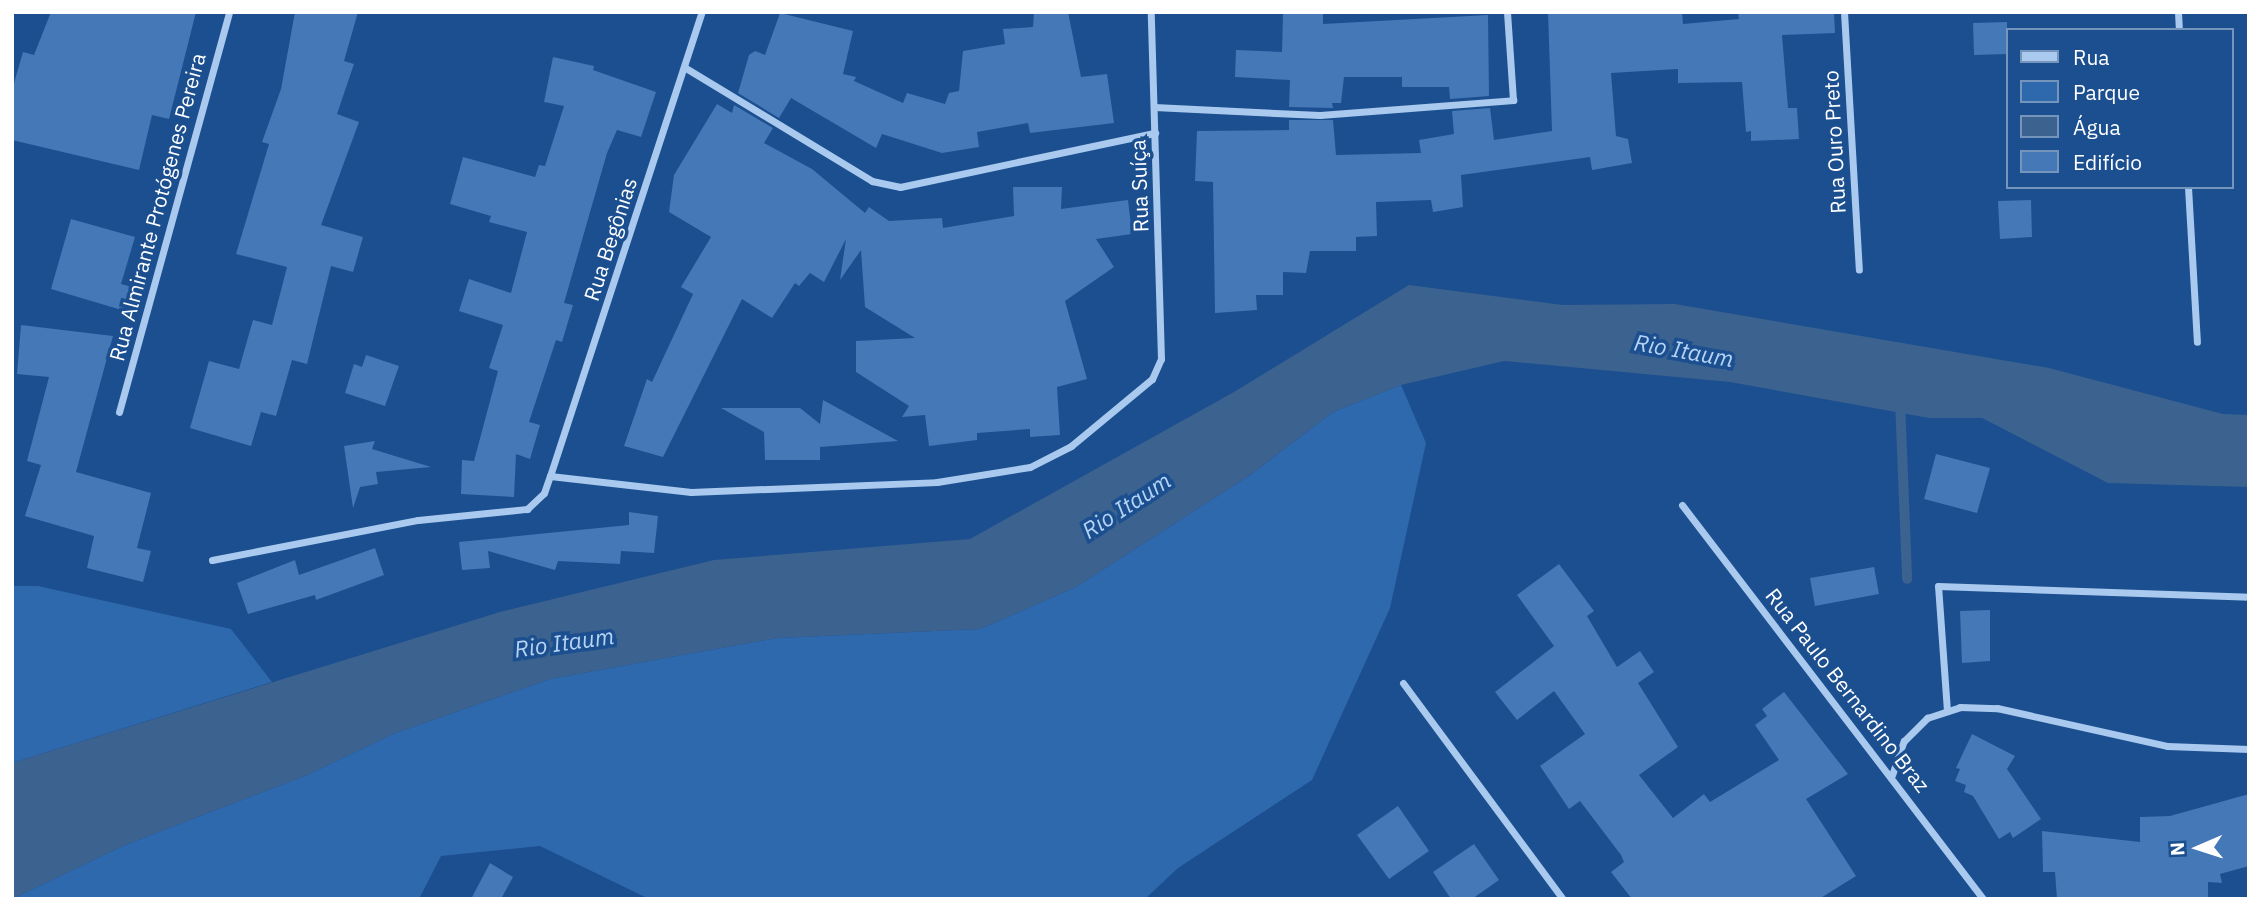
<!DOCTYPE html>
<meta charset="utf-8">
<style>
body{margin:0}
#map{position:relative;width:2261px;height:911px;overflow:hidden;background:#1b4f8f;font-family:"IBM Plex Sans",sans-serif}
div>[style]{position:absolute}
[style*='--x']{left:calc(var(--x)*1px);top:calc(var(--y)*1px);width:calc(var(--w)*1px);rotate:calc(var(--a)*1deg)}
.green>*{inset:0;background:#2e69ad}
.water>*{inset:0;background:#3c6290}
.stream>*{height:10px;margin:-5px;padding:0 5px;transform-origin:5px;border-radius:5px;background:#3c6290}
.building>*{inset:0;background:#4478b7}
.minor>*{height:7px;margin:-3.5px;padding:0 3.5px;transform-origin:3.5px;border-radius:3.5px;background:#a9c9ee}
span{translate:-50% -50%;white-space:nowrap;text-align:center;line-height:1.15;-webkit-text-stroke:7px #1b4f8f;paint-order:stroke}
.street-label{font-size:21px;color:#fff}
.water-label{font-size:23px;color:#b5d3f5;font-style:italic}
.frame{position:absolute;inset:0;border:14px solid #fff;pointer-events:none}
.legend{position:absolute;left:2006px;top:28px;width:228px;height:161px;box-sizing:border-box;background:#1b4f8f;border:2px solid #7695bc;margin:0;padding:9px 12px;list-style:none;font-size:21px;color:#fff}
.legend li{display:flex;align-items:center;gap:14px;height:35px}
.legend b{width:35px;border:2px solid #7695bc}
.north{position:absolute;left:2163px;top:813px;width:70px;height:70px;-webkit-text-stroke:5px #1b4f8f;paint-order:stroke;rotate:267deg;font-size:19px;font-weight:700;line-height:28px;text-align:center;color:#fff}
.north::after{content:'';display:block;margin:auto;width:24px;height:32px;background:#fff;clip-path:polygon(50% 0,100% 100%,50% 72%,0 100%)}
</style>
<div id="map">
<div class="green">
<div style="clip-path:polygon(1401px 385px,1426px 443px,1390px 608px,1312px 780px,1178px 868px,1145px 899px,649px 899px,540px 846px,441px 856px,419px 899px,12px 899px,125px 845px,307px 775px,393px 734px,550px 679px,777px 638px,980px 629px,1076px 587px,1250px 475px,1333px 412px)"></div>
<div style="clip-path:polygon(12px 586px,38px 586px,231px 629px,272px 682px,12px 763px)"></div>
</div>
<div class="water">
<div style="clip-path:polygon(1409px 285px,1563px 305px,1675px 304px,2049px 368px,2223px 414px,2249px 415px,2249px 487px,2108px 483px,1982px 418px,1929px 418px,1730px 382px,1504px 361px,1401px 385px,1333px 412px,1250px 475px,1076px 587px,980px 629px,777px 638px,550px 679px,393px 734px,307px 775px,125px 845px,12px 899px,12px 763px,500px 612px,714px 560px,970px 539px,1234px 392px)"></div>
</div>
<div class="stream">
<div style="--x:1900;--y:401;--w:178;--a:87.7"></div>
</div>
<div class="building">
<div style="clip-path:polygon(51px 12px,196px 12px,169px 119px,152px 115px,139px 170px,12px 140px,12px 90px,23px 52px,34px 55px)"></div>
<div style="clip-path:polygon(295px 12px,358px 12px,344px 61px,354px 64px,337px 114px,359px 122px,321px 225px,363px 237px,353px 272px,331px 266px,307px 364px,292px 360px,276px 416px,261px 412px,251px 446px,190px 428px,209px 361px,239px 369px,253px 320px,272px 325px,287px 267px,236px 254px,269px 144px,262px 142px,281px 89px)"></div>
<div style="clip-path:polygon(1034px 12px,1068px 12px,1081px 77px,1107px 74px,1114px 123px,1030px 133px,1028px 123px,977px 132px,979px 147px,942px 153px,882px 134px,876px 148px,791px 98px,779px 118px,738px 93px,749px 55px,755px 51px,765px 55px,780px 13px,853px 31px,843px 74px,856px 77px,854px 81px,903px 103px,907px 93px,945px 104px,949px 93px,959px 91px,963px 51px,1005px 44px,1003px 29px,1033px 27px)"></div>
<div style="clip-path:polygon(1283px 12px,1323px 12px,1323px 24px,1488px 15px,1489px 96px,1450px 99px,1449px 87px,1402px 87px,1402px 77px,1344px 77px,1341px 103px,1332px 103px,1333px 108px,1289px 107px,1290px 80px,1235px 77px,1236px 50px,1282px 52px)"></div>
<div style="clip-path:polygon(1548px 12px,1682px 12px,1683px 24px,1739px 19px,1738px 12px,1834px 12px,1835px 33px,1782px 35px,1788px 108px,1797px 108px,1799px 139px,1751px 141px,1751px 131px,1746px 132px,1742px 82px,1678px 83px,1678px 69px,1611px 73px,1616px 136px,1628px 139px,1632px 163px,1592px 170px,1590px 157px,1461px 175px,1463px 207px,1433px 212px,1431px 200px,1376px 202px,1377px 236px,1356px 237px,1356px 251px,1310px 251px,1306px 273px,1283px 272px,1283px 295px,1256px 295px,1257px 310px,1215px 313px,1213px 182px,1195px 181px,1197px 131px,1289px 130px,1289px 120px,1333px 120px,1336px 155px,1421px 153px,1419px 140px,1454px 134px,1452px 111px,1490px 108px,1494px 140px,1552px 131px)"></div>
<div style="clip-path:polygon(2007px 22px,2007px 54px,1974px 55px,1973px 23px)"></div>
<div style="clip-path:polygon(553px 57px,594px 66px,593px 70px,656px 92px,641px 137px,617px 130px,607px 153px,564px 303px,573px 305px,562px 342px,556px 340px,529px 422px,540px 425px,530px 459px,516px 454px,514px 497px,461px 494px,462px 460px,474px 461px,498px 371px,489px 368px,503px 325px,459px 311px,469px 279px,511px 293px,527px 232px,489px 222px,491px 216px,450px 204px,463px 157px,535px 177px,539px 165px,545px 166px,564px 106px,544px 102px)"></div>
<div style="clip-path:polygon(717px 104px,732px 113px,734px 105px,773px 128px,764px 143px,812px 169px,865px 213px,869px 207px,889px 221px,942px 218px,943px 228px,1014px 216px,1013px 187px,1062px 187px,1061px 209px,1128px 200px,1132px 234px,1096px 239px,1114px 267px,1065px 301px,1087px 379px,1057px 387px,1060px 435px,1030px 437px,1030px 429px,977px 433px,977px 440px,929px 446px,925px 415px,902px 417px,909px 406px,856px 372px,856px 341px,915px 338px,865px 307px,861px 250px,840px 280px,846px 239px,824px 282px,810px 273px,799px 286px,795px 283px,772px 318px,742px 299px,663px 457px,624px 446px,647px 379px,652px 382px,693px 294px,681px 287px,711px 237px,669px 212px,674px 175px)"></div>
<div style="clip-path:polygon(2031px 200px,2032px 237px,2000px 239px,1998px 201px)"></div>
<div style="clip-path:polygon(71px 219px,135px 237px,121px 284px,132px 287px,125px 311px,51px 289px)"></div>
<div style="clip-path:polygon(21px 325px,113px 336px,76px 472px,151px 493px,137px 548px,151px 551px,143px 582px,87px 568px,94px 536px,25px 516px,41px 465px,27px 461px,49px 377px,17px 374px)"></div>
<div style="clip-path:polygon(366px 355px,399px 366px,385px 406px,345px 393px,354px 364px,362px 367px)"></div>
<div style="clip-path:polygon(823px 400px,898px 441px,820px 447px,820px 460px,765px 460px,764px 432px,721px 408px,800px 408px,820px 424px)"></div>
<div style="clip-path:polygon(375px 441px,372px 449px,431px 467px,376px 472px,378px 484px,360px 487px,353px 508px,344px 446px)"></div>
<div style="clip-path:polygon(1936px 454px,1990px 468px,1977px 513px,1924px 499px)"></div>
<div style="clip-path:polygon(629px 512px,658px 516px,654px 553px,621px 551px,620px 564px,558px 561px,555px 570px,488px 551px,490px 568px,462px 570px,459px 542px,629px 525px)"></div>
<div style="clip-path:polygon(375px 548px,384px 575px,316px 600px,315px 595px,248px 614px,237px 583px,295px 560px,299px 575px)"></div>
<div style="clip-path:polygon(1559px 564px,1594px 611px,1587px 616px,1617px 667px,1640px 651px,1654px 672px,1638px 683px,1678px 747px,1639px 775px,1673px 818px,1704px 794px,1710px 802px,1779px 760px,1755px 725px,1767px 716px,1762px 709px,1784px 692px,1848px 774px,1806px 799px,1856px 876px,1819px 899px,1632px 899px,1611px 872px,1624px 862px,1621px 855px,1580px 801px,1569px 809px,1540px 766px,1585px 734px,1554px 691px,1517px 720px,1495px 692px,1554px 646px,1517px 595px)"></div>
<div style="clip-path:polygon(1874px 567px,1879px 594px,1815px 606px,1810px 578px)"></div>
<div style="clip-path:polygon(1990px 610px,1990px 661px,1962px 663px,1960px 611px)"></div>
<div style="clip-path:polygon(1972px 734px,2015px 756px,2007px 769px,2041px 819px,2013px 838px,2010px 832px,1999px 839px,1973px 796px,1964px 792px,1966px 785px,1955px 781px,1960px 769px,1956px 768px)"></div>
<div style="clip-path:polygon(2249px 794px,2249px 866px,2220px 874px,2222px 883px,2208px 882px,2208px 899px,2057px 899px,2055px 872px,2043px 872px,2042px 831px,2140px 842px,2140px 817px,2170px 816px)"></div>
<div style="clip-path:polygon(1398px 806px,1429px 851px,1389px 879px,1357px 835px)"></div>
<div style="clip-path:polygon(1474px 844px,1499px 880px,1472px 899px,1451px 899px,1433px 872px)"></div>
<div style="clip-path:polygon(490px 863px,513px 877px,501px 899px,471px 899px)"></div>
</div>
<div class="minor">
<div style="--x:1844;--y:12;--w:258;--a:86.7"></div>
<div style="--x:2178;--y:12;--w:18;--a:87"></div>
<div style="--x:684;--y:67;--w:220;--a:31.2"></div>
<div style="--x:872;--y:181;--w:29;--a:12"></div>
<div style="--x:900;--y:187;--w:261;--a:-12"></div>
<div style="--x:1154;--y:107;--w:166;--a:2.8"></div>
<div style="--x:1320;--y:115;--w:194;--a:-4.4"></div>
<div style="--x:1513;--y:100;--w:88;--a:-93.9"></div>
<div style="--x:2188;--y:187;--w:155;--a:86.7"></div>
<div style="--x:119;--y:412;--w:415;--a:-74.6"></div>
<div style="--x:550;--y:476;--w:488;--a:-71.9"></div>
<div style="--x:1682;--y:505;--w:496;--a:52.6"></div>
<div style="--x:212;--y:560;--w:210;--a:-11"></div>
<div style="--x:418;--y:520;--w:110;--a:-5.8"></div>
<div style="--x:527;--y:509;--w:23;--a:-43"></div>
<div style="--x:544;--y:493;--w:18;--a:-71"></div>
<div style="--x:550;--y:476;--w:142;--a:6.5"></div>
<div style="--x:691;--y:492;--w:246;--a:-2.3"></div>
<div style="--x:937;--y:482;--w:94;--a:-9.2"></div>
<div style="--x:1030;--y:467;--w:46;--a:-27.1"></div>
<div style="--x:1071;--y:446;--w:105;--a:-39.6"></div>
<div style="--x:1152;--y:379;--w:22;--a:-66"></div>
<div style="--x:1161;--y:359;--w:347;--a:-91.7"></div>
<div style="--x:1403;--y:683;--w:269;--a:53.5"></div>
<div style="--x:1947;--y:711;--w:125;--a:-94.1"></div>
<div style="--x:1938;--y:586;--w:311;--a:2"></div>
<div style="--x:1892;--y:775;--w:36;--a:-71"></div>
<div style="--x:1904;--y:741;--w:33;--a:-45"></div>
<div style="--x:1927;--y:718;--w:35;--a:-18"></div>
<div style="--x:1960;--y:707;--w:37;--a:2"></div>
<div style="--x:1997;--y:708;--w:174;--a:12.6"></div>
<div style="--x:2167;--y:746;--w:82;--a:2.1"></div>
</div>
<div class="street-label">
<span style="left:1834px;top:142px;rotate:-93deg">Rua Ouro Preto</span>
<span style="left:1139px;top:186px;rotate:-92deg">Rua Suíça</span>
<span style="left:157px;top:207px;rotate:-75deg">Rua Almirante Protógenes Pereira</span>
<span style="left:610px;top:239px;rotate:-72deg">Rua Begônias</span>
<span style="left:1848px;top:690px;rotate:52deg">Rua Paulo Bernardino Braz</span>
</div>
<div class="water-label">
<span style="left:1684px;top:350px;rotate:10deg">Rio Itaum</span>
<span style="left:1126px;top:505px;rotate:-33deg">Rio Itaum</span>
<span style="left:564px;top:642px;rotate:-8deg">Rio Itaum</span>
</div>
<div class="frame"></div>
<ul class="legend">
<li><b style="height:9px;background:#a9c9ee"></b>Rua</li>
<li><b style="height:19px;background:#2e69ad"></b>Parque</li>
<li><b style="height:19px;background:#3c6290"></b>Água</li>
<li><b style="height:19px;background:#4478b7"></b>Edifício</li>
</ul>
<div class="north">N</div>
</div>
